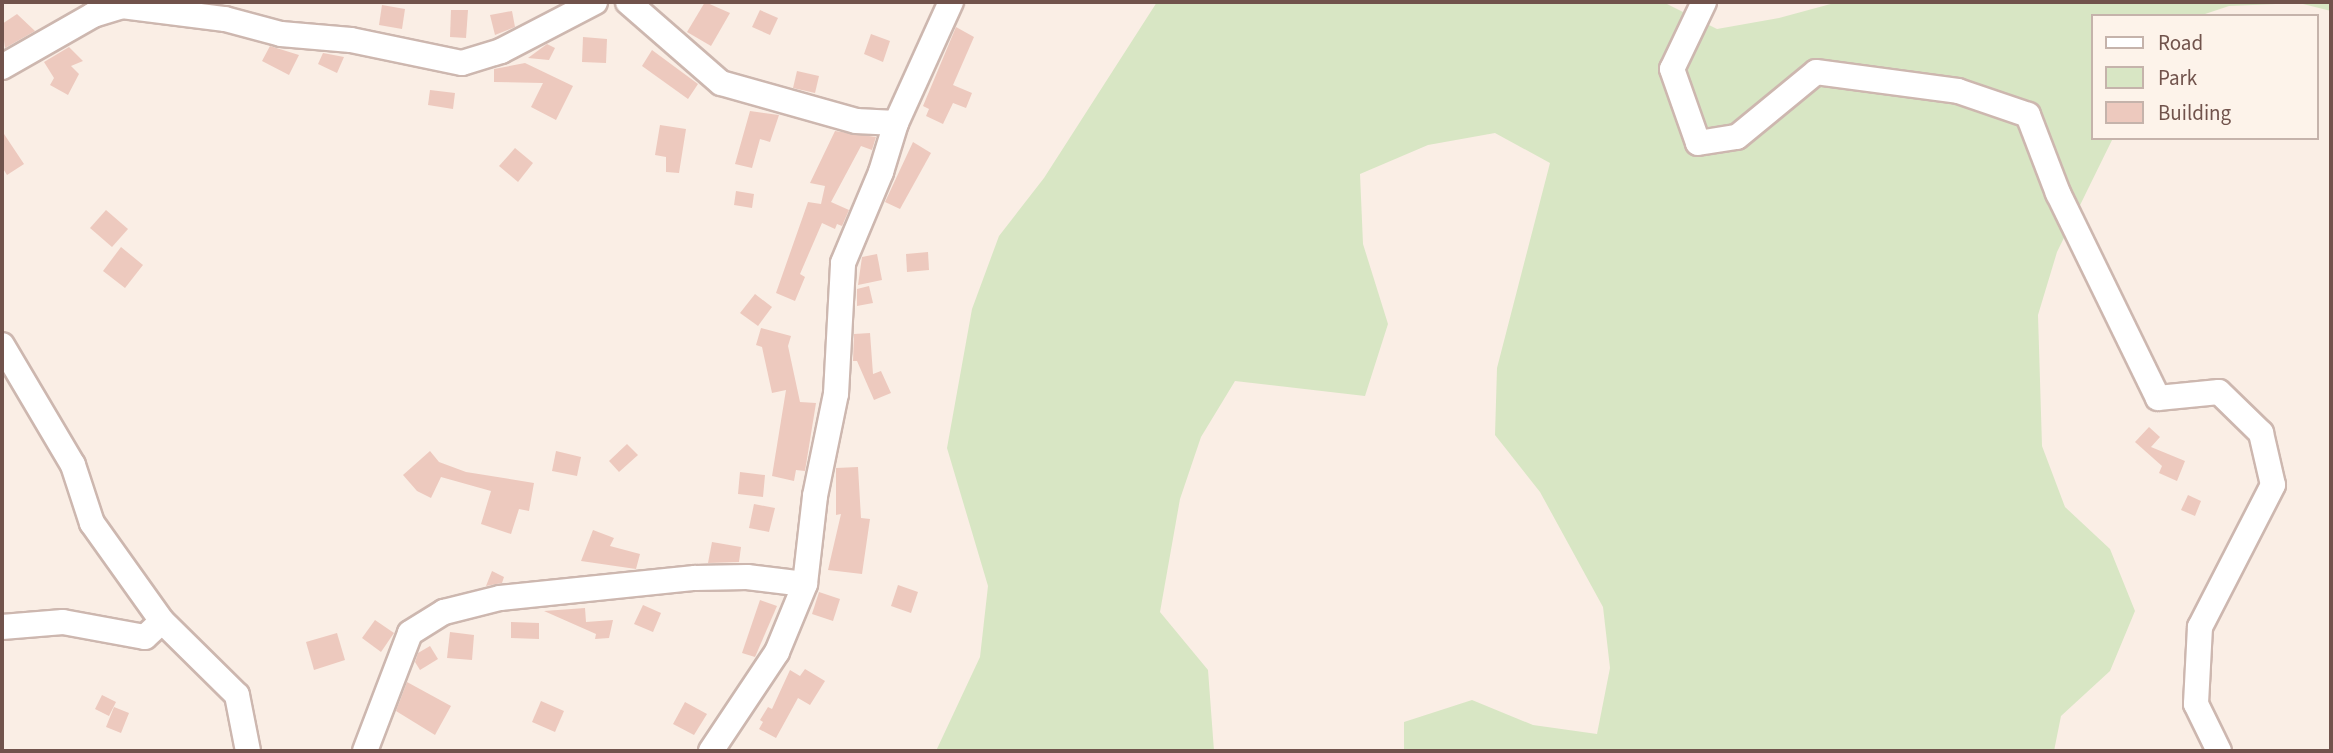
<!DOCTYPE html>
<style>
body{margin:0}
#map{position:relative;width:2333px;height:753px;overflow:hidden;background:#faeee5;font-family:"Source Sans 3",sans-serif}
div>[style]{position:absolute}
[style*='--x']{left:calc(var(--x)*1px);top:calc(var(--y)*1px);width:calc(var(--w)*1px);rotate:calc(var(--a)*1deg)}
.green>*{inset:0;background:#d8e6c4}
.building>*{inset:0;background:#edc9be}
.roads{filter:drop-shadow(2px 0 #cdb7af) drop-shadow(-2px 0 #cdb7af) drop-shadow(0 2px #cdb7af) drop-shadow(0 -2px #cdb7af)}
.minor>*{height:24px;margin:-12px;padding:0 12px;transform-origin:12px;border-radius:12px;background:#fff}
span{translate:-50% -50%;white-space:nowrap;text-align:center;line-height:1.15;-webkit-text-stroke:7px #fdf3ea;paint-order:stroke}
.frame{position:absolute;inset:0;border:4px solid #71534c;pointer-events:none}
.legend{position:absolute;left:2091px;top:14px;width:228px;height:126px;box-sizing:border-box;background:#fdf3ea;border:2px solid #c5b3ab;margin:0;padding:9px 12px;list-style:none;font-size:21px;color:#71534c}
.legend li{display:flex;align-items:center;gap:14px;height:35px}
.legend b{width:35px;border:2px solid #c5b3ab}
</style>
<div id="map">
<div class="green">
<div style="clip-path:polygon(1157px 2px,1663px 2px,1717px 29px,1779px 18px,1838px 2px,2331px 2px,2331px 11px,2299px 3px,2229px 6px,2199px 16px,2093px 16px,2093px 138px,2113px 138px,2057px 252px,2038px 315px,2042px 446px,2065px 507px,2110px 549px,2135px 611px,2110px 671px,2061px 716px,2054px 751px,1404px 751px,1404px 722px,1472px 700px,1533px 725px,1597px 734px,1610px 668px,1603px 607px,1540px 492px,1495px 435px,1497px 368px,1550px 163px,1495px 133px,1428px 145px,1360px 174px,1363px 244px,1388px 324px,1365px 396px,1235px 381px,1201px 437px,1180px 499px,1160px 612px,1208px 670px,1214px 751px,936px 751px,980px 657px,988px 586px,947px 448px,972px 309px,999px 236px,1044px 178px)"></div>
</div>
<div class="building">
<div style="clip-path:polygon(705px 2px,730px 13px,711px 46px,687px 32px)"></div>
<div style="clip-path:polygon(382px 5px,405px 9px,402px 29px,379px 25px)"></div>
<div style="clip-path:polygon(451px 10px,468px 10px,466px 38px,450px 37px)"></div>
<div style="clip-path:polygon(760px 10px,778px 18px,770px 35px,752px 27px)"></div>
<div style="clip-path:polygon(512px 11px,515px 27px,495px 35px,490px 15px)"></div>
<div style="clip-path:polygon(17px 14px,35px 31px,5px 48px,2px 24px)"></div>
<div style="clip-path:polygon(956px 27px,974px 37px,953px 85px,972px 93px,966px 108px,953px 103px,943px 124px,926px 116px,929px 109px,923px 106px)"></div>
<div style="clip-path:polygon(871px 34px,890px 41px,883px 62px,864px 54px)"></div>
<div style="clip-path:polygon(583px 37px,607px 39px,606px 63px,582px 62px)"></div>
<div style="clip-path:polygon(547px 44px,555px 48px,549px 60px,528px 58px)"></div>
<div style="clip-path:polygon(270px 46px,299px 55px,289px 75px,262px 61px)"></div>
<div style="clip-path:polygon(69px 47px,83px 61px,71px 66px,79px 74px,68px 95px,50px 85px,54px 78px,44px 62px)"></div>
<div style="clip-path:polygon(652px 50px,698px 84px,688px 99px,642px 66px)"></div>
<div style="clip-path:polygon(323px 53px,344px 57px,337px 73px,318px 64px)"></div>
<div style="clip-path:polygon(525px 63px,573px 86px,556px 120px,531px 107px,543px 83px,494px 82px,494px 69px)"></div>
<div style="clip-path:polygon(797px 71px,819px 76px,815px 93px,793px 88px)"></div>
<div style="clip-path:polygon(430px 90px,455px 93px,453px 109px,428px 105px)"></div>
<div style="clip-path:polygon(750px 111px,779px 115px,770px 142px,760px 139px,752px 168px,735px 164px)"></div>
<div style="clip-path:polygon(660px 125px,686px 129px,679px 173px,666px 172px,666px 157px,655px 155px)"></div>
<div style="clip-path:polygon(2px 131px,24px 164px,7px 175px,2px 167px)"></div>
<div style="clip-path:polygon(835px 131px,876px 137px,872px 150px,861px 146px,831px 202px,849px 210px,842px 226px,837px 224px,835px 229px,822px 223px,800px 274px,805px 277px,795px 301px,776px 293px,808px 202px,821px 204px,825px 186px,810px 183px)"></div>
<div style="clip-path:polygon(913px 142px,931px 153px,900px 209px,885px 202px)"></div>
<div style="clip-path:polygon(515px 148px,533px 163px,518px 182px,499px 166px)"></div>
<div style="clip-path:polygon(736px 191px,754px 194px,752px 208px,734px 205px)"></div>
<div style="clip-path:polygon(106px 210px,128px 229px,112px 247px,90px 228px)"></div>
<div style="clip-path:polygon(121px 247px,143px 265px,125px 288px,103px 271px)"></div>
<div style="clip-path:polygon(928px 252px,929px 270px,907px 272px,906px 254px)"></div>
<div style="clip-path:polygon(877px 254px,882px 280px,858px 285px,862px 257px)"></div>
<div style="clip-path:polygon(869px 286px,873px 303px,857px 306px,857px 289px)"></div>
<div style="clip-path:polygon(755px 294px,772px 307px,758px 326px,740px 313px)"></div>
<div style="clip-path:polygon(761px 328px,791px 336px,788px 346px,800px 402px,816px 403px,805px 471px,796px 470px,794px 481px,772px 476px,786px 390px,772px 393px,762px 347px,756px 345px)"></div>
<div style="clip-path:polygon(870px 333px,873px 374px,881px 371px,891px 393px,874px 400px,857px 361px,853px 361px,854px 334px)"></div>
<div style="clip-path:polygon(2149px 427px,2160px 437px,2151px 447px,2185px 461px,2177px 481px,2159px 473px,2162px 466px,2135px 442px)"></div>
<div style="clip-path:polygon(627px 444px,638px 455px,619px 472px,609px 461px)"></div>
<div style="clip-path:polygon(430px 451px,439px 462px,466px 472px,534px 483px,529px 511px,519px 509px,511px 534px,481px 524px,491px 491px,441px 477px,431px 498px,417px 491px,403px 475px)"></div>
<div style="clip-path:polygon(556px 451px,581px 457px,577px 476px,552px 471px)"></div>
<div style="clip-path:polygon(858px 467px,861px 518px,870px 519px,862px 574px,828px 570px,841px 514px,836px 515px,836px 468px)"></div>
<div style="clip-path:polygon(740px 472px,765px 475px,763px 497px,738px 494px)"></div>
<div style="clip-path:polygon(2188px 495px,2201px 501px,2195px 516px,2181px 510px)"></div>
<div style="clip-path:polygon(754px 504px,775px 508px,769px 532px,749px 528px)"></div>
<div style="clip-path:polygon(593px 530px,614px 538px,610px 546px,640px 554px,636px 569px,581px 561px)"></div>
<div style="clip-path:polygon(712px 542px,741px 547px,739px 562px,708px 563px)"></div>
<div style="clip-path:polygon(492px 571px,504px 577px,502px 583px,486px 586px)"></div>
<div style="clip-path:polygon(898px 585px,918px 592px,911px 613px,891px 606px)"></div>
<div style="clip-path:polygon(819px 592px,840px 599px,833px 621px,812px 614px)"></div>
<div style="clip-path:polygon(760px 600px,777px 606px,755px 657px,742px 653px)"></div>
<div style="clip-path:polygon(643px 605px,661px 613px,653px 632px,634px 624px)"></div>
<div style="clip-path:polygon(585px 608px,586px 622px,613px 620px,609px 638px,595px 639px,596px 634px,544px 611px)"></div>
<div style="clip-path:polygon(375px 620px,394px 633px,381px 652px,362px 638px)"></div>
<div style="clip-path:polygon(511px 622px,539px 623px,539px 639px,511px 638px)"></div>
<div style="clip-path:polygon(450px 632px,474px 635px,472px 660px,447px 658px)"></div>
<div style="clip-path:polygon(337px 633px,345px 660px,314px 670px,306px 642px)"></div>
<div style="clip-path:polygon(430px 646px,438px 659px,420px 670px,415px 662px,418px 653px)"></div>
<div style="clip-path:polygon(805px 669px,825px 681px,810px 705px,798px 698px,776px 738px,759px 729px,763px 722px,760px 720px,768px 707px,772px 709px,790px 670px,800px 676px)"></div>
<div style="clip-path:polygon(407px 682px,451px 706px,435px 735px,396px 711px)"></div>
<div style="clip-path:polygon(102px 695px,116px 702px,109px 716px,95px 709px)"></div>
<div style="clip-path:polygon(541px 701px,564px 711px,555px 732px,532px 722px)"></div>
<div style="clip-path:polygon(685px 702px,707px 714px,694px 735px,673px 724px)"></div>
<div style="clip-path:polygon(114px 707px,129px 713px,121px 733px,106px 727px)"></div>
</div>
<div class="roads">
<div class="minor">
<div style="--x:628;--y:2;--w:123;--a:41.1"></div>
<div style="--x:721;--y:83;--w:140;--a:15.7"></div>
<div style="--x:856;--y:121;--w:40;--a:2.9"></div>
<div style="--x:1704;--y:2;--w:74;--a:115.5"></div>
<div style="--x:1672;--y:69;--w:78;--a:70.6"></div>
<div style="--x:1698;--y:143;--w:39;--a:-9"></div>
<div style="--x:1737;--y:137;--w:102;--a:-39.4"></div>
<div style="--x:1816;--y:72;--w:143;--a:7.6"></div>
<div style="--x:1958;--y:91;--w:74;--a:18.9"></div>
<div style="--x:2028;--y:115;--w:84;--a:69"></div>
<div style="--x:2058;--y:193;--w:228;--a:64"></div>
<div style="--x:2158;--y:398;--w:61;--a:-5.6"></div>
<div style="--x:2219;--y:392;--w:59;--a:44.3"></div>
<div style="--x:2261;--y:433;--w:53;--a:77"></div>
<div style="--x:2273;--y:485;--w:160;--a:117.2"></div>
<div style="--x:2200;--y:627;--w:77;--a:93"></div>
<div style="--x:2196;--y:704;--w:52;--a:63.9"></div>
<div style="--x:2;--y:67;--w:105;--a:-29.7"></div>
<div style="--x:93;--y:15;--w:30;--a:-17"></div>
<div style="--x:122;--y:6;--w:104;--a:7.2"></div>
<div style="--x:225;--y:19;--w:58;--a:15"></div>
<div style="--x:281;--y:34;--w:70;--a:4.9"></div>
<div style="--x:351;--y:40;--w:113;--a:11.7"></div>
<div style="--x:462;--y:63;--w:41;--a:-17.1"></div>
<div style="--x:501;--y:51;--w:106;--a:-27.5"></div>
<div style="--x:2;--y:345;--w:139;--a:59.4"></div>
<div style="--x:73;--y:465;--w:61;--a:71.9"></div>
<div style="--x:92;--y:523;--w:120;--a:54.5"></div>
<div style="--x:162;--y:621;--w:105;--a:44.6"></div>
<div style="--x:237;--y:695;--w:57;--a:78.9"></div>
<div style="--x:2;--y:627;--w:61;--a:-4.7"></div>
<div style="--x:63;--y:622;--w:83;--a:10.4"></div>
<div style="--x:145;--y:637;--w:23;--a:-43"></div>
<div style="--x:365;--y:751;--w:126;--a:-69.1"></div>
<div style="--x:410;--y:633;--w:40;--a:-32"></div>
<div style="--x:444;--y:612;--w:58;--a:-14"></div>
<div style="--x:500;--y:598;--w:196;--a:-5.9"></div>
<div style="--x:695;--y:578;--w:52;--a:-1.1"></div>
<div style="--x:747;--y:577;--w:58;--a:6.9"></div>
<div style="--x:711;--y:751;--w:119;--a:-56.3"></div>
<div style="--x:777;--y:652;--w:74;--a:-67.6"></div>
<div style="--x:805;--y:584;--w:89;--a:-83.5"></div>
<div style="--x:815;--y:496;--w:104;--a:-78.4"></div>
<div style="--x:836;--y:394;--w:131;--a:-86.9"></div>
<div style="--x:843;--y:263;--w:99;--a:-67.3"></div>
<div style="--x:881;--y:172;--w:51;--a:-73"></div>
<div style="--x:896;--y:123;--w:133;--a:-65.6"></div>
</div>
</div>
<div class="frame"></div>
<ul class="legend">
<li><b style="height:9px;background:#fff"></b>Road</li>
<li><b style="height:19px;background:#d8e6c4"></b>Park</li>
<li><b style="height:19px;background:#edc9be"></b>Building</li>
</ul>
</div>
